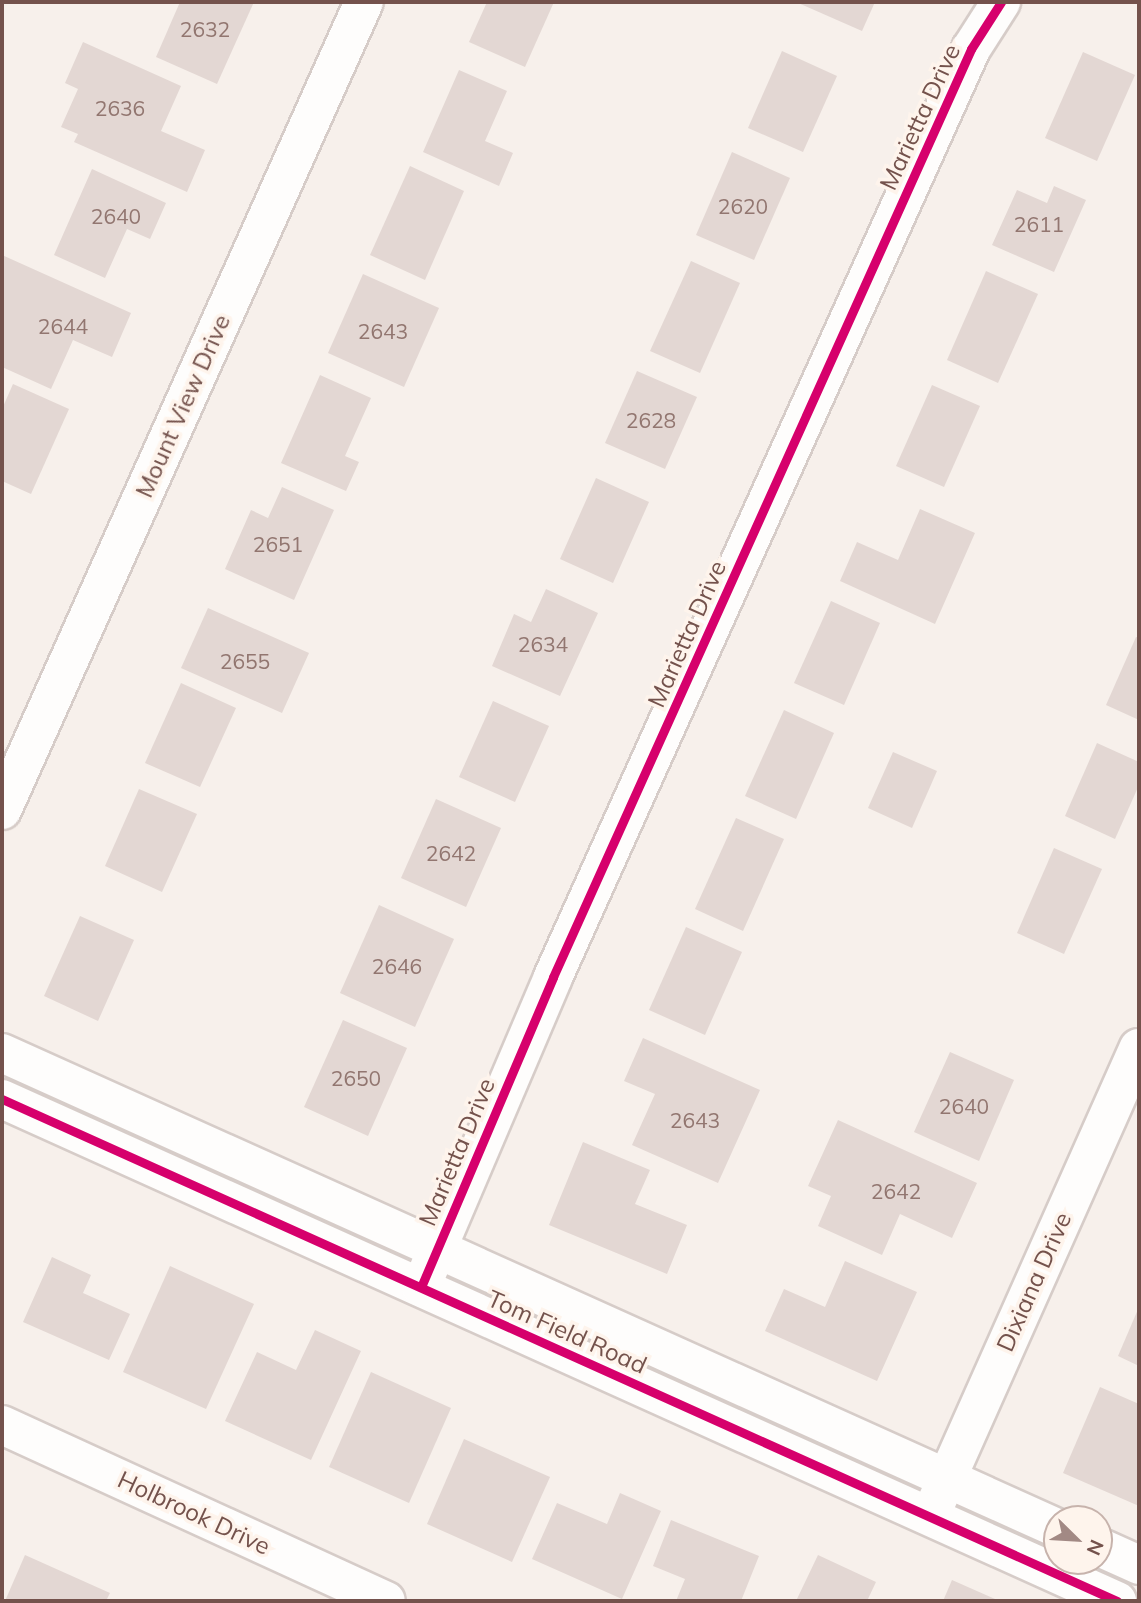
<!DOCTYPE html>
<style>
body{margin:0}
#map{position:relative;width:1141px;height:1603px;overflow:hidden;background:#f7f0eb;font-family:Mulish,sans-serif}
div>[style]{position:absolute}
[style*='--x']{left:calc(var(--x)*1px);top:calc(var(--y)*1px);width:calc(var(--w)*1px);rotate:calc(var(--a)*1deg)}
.building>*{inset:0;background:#e3d7d3}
.roads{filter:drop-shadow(2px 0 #d6ccc8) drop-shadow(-2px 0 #d6ccc8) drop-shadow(0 2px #d6ccc8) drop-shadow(0 -2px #d6ccc8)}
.street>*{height:38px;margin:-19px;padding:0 19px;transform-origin:19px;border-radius:19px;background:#fefdfc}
.cycleway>*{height:9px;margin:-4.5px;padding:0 4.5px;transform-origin:4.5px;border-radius:4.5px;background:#d6006c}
span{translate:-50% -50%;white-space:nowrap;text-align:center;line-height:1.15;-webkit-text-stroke:7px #fef4ec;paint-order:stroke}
.number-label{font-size:21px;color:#927670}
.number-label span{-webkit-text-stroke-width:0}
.street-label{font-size:24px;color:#74524c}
.frame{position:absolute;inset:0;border:4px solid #74524c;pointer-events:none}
.north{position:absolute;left:1043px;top:1505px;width:70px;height:70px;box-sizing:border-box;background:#fef4ec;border:2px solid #c7b3ac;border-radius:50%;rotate:114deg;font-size:19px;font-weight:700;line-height:28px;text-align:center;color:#74524c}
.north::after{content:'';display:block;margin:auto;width:24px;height:32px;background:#a28984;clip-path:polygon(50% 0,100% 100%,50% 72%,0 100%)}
</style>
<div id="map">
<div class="building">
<div style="clip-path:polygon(180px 2px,254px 2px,217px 84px,156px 57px)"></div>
<div style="clip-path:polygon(487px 2px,554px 2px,525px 67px,469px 42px)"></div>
<div style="clip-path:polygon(796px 2px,875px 2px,862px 31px)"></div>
<div style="clip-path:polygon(83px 42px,181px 86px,161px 131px,205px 150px,187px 192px,74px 142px,78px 134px,61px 127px,78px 89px,65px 83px)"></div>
<div style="clip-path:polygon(782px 51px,837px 76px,803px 152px,748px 128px)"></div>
<div style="clip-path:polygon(1083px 52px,1135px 75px,1097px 161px,1045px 138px)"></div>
<div style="clip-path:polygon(459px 70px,507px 91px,485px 141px,513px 153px,499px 186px,423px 152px)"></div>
<div style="clip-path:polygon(732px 152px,790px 178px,754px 260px,696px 235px)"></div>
<div style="clip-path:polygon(410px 166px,464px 191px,425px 280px,370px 255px)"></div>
<div style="clip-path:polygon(92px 169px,166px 203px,150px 239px,127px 229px,105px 278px,54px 255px)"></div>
<div style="clip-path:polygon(1054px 186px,1086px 200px,1054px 272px,992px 245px,1017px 190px,1047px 203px)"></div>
<div style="clip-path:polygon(2px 255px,131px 313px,112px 357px,73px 340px,51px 389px,2px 367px)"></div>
<div style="clip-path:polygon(691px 261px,740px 283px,700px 373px,650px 351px)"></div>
<div style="clip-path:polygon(986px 271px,1038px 294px,998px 383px,947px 360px)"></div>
<div style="clip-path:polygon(363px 274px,439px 308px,404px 387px,328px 353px)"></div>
<div style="clip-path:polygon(637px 371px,697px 397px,665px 469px,605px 443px)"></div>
<div style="clip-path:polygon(320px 375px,371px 398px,345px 456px,359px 462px,346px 491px,281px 463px)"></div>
<div style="clip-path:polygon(13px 384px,69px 409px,31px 494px,2px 481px,2px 409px)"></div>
<div style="clip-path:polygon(932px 385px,980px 406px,944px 487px,896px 466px)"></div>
<div style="clip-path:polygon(596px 478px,649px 502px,613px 583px,560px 559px)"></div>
<div style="clip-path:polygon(282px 487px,334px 510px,294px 600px,225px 569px,251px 510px,268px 518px)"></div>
<div style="clip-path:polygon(920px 509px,975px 533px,935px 624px,840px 581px,857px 542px,898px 560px)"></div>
<div style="clip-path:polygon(546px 589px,598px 613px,560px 696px,492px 666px,514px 614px,531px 622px)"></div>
<div style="clip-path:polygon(831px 601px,880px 623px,844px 705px,794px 683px)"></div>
<div style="clip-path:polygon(208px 608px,309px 653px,282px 713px,181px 668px)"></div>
<div style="clip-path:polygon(1136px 637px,1139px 638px,1139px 720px,1106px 705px)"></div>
<div style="clip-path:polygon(181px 683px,236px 708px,200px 787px,145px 763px)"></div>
<div style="clip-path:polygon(493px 701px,549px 726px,515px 802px,459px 777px)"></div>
<div style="clip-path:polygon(784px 710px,834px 733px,796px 819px,745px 796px)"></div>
<div style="clip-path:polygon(1097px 743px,1139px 762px,1139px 785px,1115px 839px,1065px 816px)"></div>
<div style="clip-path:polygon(893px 752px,937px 771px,912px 828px,868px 808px)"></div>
<div style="clip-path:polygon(139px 789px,197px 814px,162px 892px,105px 866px)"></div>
<div style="clip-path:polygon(436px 799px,501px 828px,466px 907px,401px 878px)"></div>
<div style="clip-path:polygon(736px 818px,784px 839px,743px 931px,695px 909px)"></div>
<div style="clip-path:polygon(1054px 848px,1102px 869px,1064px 954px,1017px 933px)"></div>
<div style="clip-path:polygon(379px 905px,454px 939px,415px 1027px,340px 993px)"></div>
<div style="clip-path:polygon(80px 916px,134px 940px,98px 1021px,44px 996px)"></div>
<div style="clip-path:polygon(686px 927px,742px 952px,705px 1035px,649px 1010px)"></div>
<div style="clip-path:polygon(343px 1020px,407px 1048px,368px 1136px,304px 1107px)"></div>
<div style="clip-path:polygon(643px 1038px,760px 1090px,718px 1183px,632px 1145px,655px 1094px,624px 1081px)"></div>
<div style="clip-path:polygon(950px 1052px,1014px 1080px,979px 1161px,914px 1132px)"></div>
<div style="clip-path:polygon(838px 1120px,977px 1183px,952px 1238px,900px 1214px,882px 1255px,818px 1226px,831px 1196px,808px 1186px)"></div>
<div style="clip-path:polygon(583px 1142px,650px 1170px,635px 1204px,687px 1225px,667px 1274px,549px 1225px)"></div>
<div style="clip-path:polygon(52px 1257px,91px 1275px,83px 1293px,130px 1314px,109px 1360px,23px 1322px)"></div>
<div style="clip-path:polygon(845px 1261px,917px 1292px,877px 1381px,765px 1331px,784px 1289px,825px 1307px)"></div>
<div style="clip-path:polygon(170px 1266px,254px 1304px,206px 1409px,123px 1372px)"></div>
<div style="clip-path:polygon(1139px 1307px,1139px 1366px,1118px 1356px)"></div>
<div style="clip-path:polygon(315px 1330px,361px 1351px,311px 1460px,225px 1421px,257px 1352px,296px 1370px)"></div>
<div style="clip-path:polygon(371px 1372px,451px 1408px,409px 1503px,329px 1467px)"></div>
<div style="clip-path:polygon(1100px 1387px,1139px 1404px,1139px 1506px,1063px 1473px)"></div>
<div style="clip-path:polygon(464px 1439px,550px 1477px,512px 1562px,427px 1524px)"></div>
<div style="clip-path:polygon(620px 1493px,661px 1511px,622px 1599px,532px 1559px,557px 1503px,607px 1524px)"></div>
<div style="clip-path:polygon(671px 1520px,759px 1556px,741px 1601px,676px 1601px,685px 1579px,653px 1566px)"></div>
<div style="clip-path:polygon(25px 1555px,110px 1593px,106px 1601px,5px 1601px)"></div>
<div style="clip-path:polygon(818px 1555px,876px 1582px,867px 1601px,796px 1601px)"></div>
<div style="clip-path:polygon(952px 1580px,995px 1599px,993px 1601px,943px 1601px)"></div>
</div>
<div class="roads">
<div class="street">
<div style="--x:2;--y:810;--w:885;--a:-65.87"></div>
<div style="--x:2;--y:1053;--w:1157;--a:24.24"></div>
<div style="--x:2;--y:1099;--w:1223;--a:24.24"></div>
<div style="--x:421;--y:1287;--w:337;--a:-66.9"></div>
<div style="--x:553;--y:977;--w:1018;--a:-65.75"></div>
<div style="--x:971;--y:49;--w:56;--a:-57.4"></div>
<div style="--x:2;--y:1425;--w:422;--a:24.6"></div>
<div style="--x:936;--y:1503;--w:498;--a:-66"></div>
<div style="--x:1099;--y:1547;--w:44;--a:24.2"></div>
</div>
</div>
<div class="cycleway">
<div style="--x:2;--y:1099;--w:1223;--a:24.24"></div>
<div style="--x:421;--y:1287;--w:337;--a:-66.9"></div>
<div style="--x:553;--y:977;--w:1018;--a:-65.75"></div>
<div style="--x:971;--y:49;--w:56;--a:-57.4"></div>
</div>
<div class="number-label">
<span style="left:205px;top:29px">2632</span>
<span style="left:120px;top:108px">2636</span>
<span style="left:743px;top:206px">2620</span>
<span style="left:116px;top:216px">2640</span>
<span style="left:1039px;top:224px">2611</span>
<span style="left:63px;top:326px">2644</span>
<span style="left:383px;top:331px">2643</span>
<span style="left:651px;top:420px">2628</span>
<span style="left:278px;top:544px">2651</span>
<span style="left:543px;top:644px">2634</span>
<span style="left:245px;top:661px">2655</span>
<span style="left:451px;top:853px">2642</span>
<span style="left:397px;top:966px">2646</span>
<span style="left:356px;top:1078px">2650</span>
<span style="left:964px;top:1106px">2640</span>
<span style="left:695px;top:1120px">2643</span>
<span style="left:896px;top:1191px">2642</span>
</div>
<div class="street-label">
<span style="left:920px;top:117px;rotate:-65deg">Marietta Drive</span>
<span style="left:183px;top:406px;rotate:-66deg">Mount View Drive</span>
<span style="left:687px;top:634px;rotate:-66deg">Marietta Drive</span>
<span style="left:457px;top:1152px;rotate:-67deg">Marietta Drive</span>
<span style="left:1034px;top:1282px;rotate:-66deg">Dixiana Drive</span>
<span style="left:567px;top:1332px;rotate:24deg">Tom Field Road</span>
<span style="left:194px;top:1513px;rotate:25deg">Holbrook Drive</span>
</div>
<div class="frame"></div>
<div class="north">N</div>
</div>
